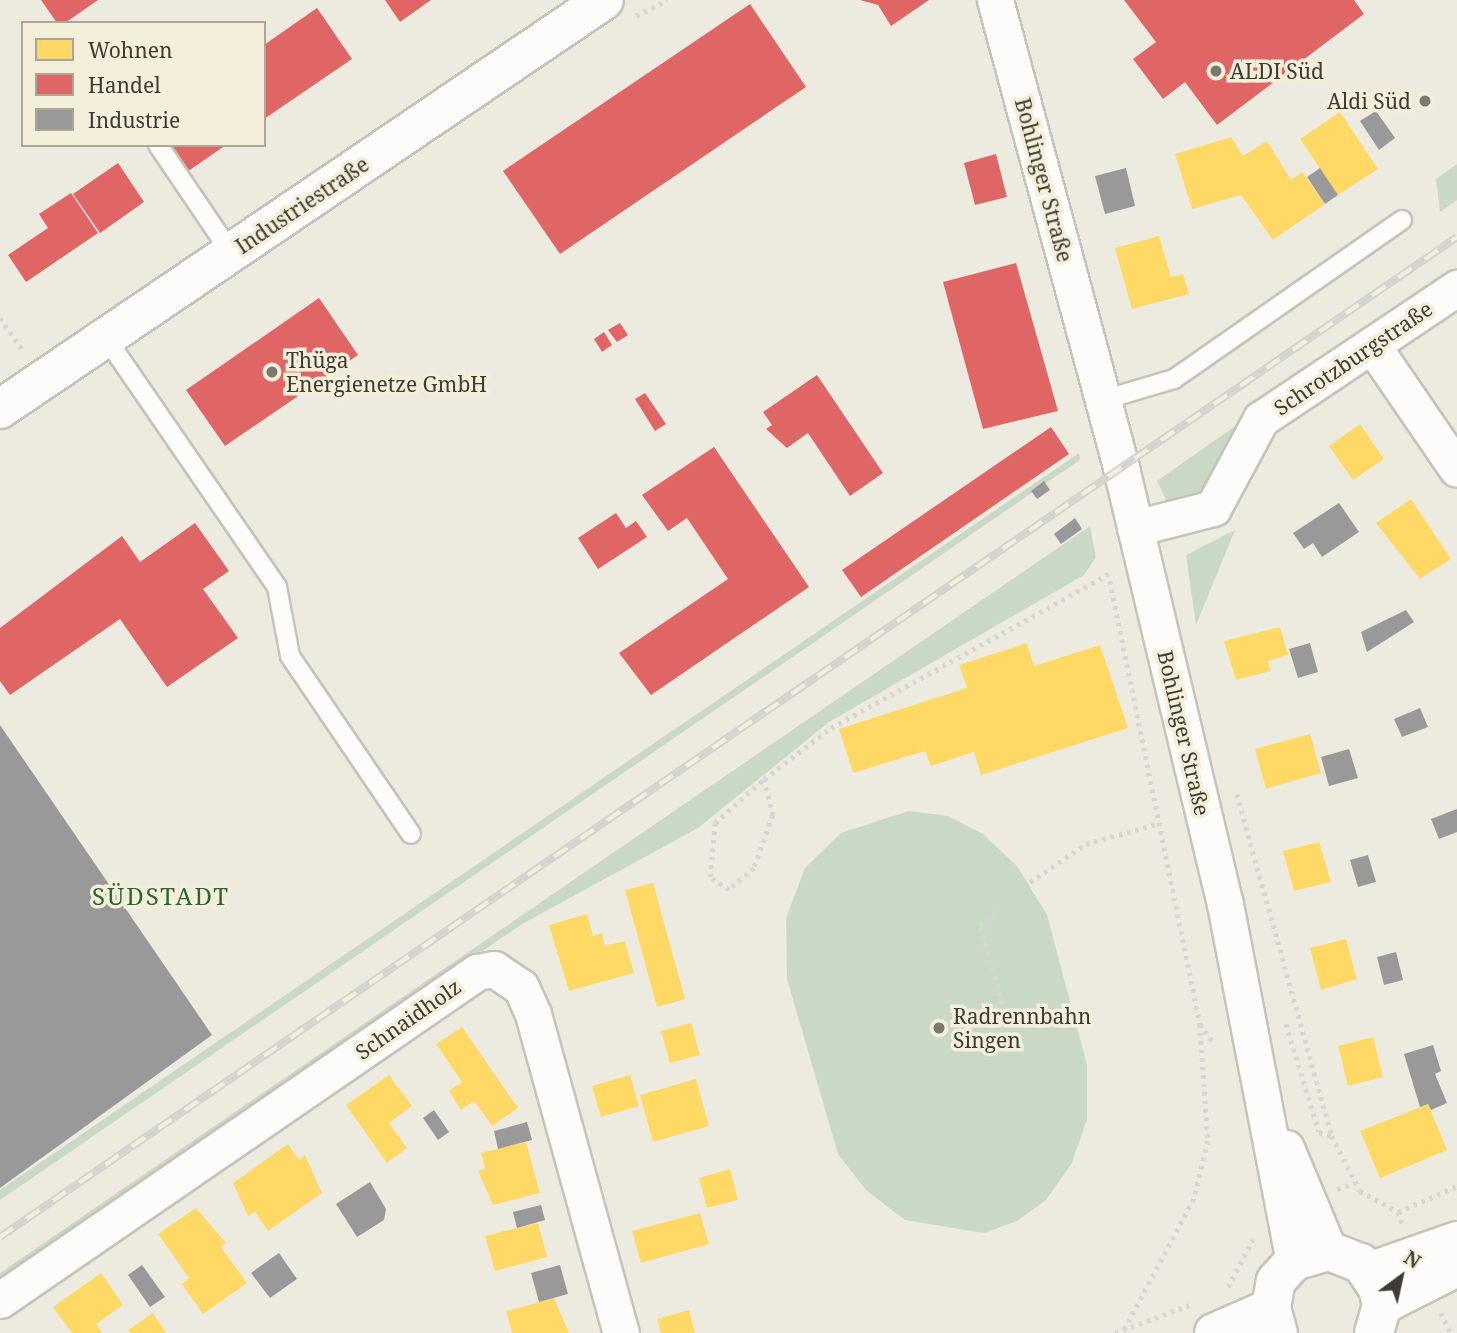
<!DOCTYPE html>
<meta charset="utf-8">
<style>
body{margin:0}
#map{position:relative;width:1457px;height:1333px;overflow:hidden;background:#edebe0;font-family:"Noto Serif",serif}
div>[style]{position:absolute}
[style*='--x']{left:calc(var(--x)*1px);top:calc(var(--y)*1px);width:calc(var(--w)*1px);rotate:calc(var(--a)*1deg)}
.green>*{inset:0;background:#cad9c6}
.homes>*{inset:0;background:#ffd966}
.shops>*{inset:0;background:#e06666}
.industry>*{inset:0;background:#999}
.path>*{height:4.5px;margin-top:-2.25px;transform-origin:0;background:repeating-linear-gradient(90deg,#d6d6d2 0 3.5px,transparent 0 8.5px)}
.roads{filter:drop-shadow(2px 0 #c5c3bb) drop-shadow(-2px 0 #c5c3bb) drop-shadow(0 2px #c5c3bb) drop-shadow(0 -2px #c5c3bb)}
.lane>*{height:18px;margin:-9px;padding:0 9px;transform-origin:9px;border-radius:9px;background:#fcfcfa}
.street>*{height:35px;margin:-17.5px;padding:0 17.5px;transform-origin:17.5px;border-radius:17.5px;background:#fcfcfa}
.secondary>*{height:38px;margin:-19px;padding:0 19px;transform-origin:19px;border-radius:19px;background:#fcfcfa}
.rail>*{height:8px;margin-top:-4px;transform-origin:0;background:repeating-linear-gradient(90deg,#f3efda 0 16px,#d4d3d0 0 32px);box-sizing:border-box;border-block:2px solid #d4d3d0}
.dots>*{width:19px;height:19px;translate:-50% -50%;box-sizing:border-box;border:4px solid #f3efda;border-radius:50%}
span{translate:-50% -50%;white-space:nowrap;text-align:center;line-height:1.15;-webkit-text-stroke:7px #f3efda;paint-order:stroke}
.poi-label{font-size:21px;color:#3e3c34}
.left{translate:0 -50%;text-align:left}
.right{translate:-100% -50%;text-align:right}
.street-label{font-size:21px;color:#3e3c34}
.quarter-label{font-size:24px;color:#296736;letter-spacing:2px}
.legend{position:absolute;left:21px;top:21px;width:245px;height:126px;box-sizing:border-box;background:#f3efda;border:2px solid #aba798;margin:0;padding:9px 12px;list-style:none;font-size:21px;color:#3e3c34}
.legend li{display:flex;align-items:center;gap:14px;height:35px}
.legend b{width:35px;border:2px solid #aba798}
.north{position:absolute;left:1366px;top:1242px;width:70px;height:70px;-webkit-text-stroke:5px #f3efda;paint-order:stroke;rotate:33deg;font-size:19px;font-weight:700;line-height:28px;text-align:center;color:#3e3c34}
.north::after{content:'';display:block;margin:auto;width:24px;height:32px;background:#3e3c34;clip-path:polygon(50% 0,100% 100%,50% 72%,0 100%)}
</style>
<div id="map">
<div class="green">
<div style="clip-path:polygon(1457px 164px,1457px 200px,1440px 212px,1436px 179px)"></div>
<div style="clip-path:polygon(1238px 424px,1202px 499px,1166px 500px,1157px 481px)"></div>
<div style="clip-path:polygon(1079px 453px,1080px 460px,0 1200px,0 1190px)"></div>
<div style="clip-path:polygon(1090px 526px,1096px 557px,1084px 575px,829px 722px,698px 828px,522px 924px,0 1283px,0 1273px)"></div>
<div style="clip-path:polygon(1235px 530px,1196px 625px,1186px 555px)"></div>
<div style="clip-path:polygon(909px 811px,948px 816px,983px 834px,1017px 866px,1047px 915px,1087px 1065px,1087px 1119px,1072px 1163px,1046px 1200px,1017px 1221px,984px 1233px,905px 1220px,866px 1190px,838px 1154px,787px 979px,786px 918px,805px 868px,841px 833px)"></div>
</div>
<div class="homes">
<div style="clip-path:polygon(1340px 112px,1378px 169px,1338px 195px,1300px 139px)"></div>
<div style="clip-path:polygon(1231px 137px,1243px 156px,1267px 141px,1291px 180px,1302px 172px,1325px 204px,1273px 240px,1241px 195px,1192px 209px,1175px 154px)"></div>
<div style="clip-path:polygon(1159px 236px,1171px 277px,1183px 274px,1189px 294px,1132px 309px,1115px 248px)"></div>
<div style="clip-path:polygon(1360px 424px,1384px 459px,1353px 480px,1329px 446px)"></div>
<div style="clip-path:polygon(1411px 499px,1451px 559px,1420px 579px,1376px 523px)"></div>
<div style="clip-path:polygon(1280px 627px,1288px 655px,1268px 661px,1271px 671px,1236px 680px,1224px 641px)"></div>
<div style="clip-path:polygon(1027px 643px,1034px 666px,1100px 645px,1128px 728px,981px 775px,974px 752px,931px 766px,925px 751px,853px 773px,839px 729px,967px 688px,959px 665px)"></div>
<div style="clip-path:polygon(1310px 734px,1321px 773px,1266px 789px,1255px 749px)"></div>
<div style="clip-path:polygon(1319px 842px,1331px 882px,1294px 891px,1283px 851px)"></div>
<div style="clip-path:polygon(653px 883px,685px 999px,657px 1007px,625px 890px)"></div>
<div style="clip-path:polygon(587px 914px,593px 936px,602px 933px,605px 946px,625px 941px,634px 973px,569px 991px,549px 925px)"></div>
<div style="clip-path:polygon(1346px 939px,1357px 979px,1321px 990px,1310px 948px)"></div>
<div style="clip-path:polygon(691px 1023px,700px 1055px,670px 1063px,661px 1031px)"></div>
<div style="clip-path:polygon(462px 1027px,518px 1108px,492px 1126px,474px 1101px,461px 1110px,449px 1091px,462px 1082px,436px 1044px)"></div>
<div style="clip-path:polygon(1373px 1037px,1383px 1077px,1348px 1086px,1338px 1046px)"></div>
<div style="clip-path:polygon(389px 1075px,412px 1106px,389px 1123px,407px 1148px,387px 1163px,346px 1105px)"></div>
<div style="clip-path:polygon(630px 1075px,639px 1106px,601px 1117px,592px 1086px)"></div>
<div style="clip-path:polygon(696px 1079px,709px 1126px,653px 1142px,640px 1095px)"></div>
<div style="clip-path:polygon(1428px 1104px,1447px 1150px,1380px 1178px,1360px 1131px)"></div>
<div style="clip-path:polygon(526px 1142px,540px 1193px,493px 1205px,478px 1171px,485px 1169px,481px 1153px)"></div>
<div style="clip-path:polygon(288px 1144px,299px 1160px,305px 1155px,322px 1193px,268px 1231px,255px 1212px,248px 1216px,233px 1183px)"></div>
<div style="clip-path:polygon(730px 1169px,738px 1200px,707px 1208px,699px 1178px)"></div>
<div style="clip-path:polygon(196px 1208px,226px 1243px,221px 1247px,247px 1283px,203px 1314px,182px 1284px,189px 1278px,158px 1234px)"></div>
<div style="clip-path:polygon(700px 1213px,709px 1244px,641px 1263px,632px 1231px)"></div>
<div style="clip-path:polygon(538px 1223px,547px 1257px,495px 1271px,485px 1236px)"></div>
<div style="clip-path:polygon(101px 1273px,123px 1305px,96px 1324px,102px 1333px,72px 1333px,53px 1307px)"></div>
<div style="clip-path:polygon(554px 1298px,569px 1333px,512px 1333px,506px 1311px)"></div>
<div style="clip-path:polygon(689px 1310px,695px 1333px,661px 1333px,657px 1319px)"></div>
<div style="clip-path:polygon(153px 1313px,166px 1333px,130px 1333px,128px 1330px)"></div>
</div>
<div class="shops">
<div style="clip-path:polygon(41px 0,98px 0,65px 23px,57px 23px)"></div>
<div style="clip-path:polygon(385px 0,431px 0,400px 22px)"></div>
<div style="clip-path:polygon(860px 0,929px 0,891px 26px,878px 5px)"></div>
<div style="clip-path:polygon(1124px 0,1354px 0,1364px 14px,1217px 125px,1185px 82px,1163px 99px,1133px 59px,1156px 42px)"></div>
<div style="clip-path:polygon(750px 4px,806px 87px,560px 254px,503px 171px)"></div>
<div style="clip-path:polygon(317px 8px,352px 59px,264px 119px,264px 45px)"></div>
<div style="clip-path:polygon(164px 145px,226px 145px,184px 174px)"></div>
<div style="clip-path:polygon(996px 154px,1007px 197px,975px 205px,964px 163px)"></div>
<div style="clip-path:polygon(118px 163px,144px 202px,100px 233px,73px 194px)"></div>
<div style="clip-path:polygon(71px 193px,98px 233px,26px 282px,8px 255px,48px 228px,39px 214px)"></div>
<div style="clip-path:polygon(1016px 263px,1058px 411px,983px 429px,943px 282px)"></div>
<div style="clip-path:polygon(319px 298px,358px 355px,225px 446px,186px 390px)"></div>
<div style="clip-path:polygon(620px 323px,628px 335px,617px 342px,608px 330px)"></div>
<div style="clip-path:polygon(604px 332px,612px 345px,602px 352px,594px 339px)"></div>
<div style="clip-path:polygon(817px 375px,883px 473px,850px 496px,808px 433px,787px 448px,766px 429px,772px 425px,763px 412px)"></div>
<div style="clip-path:polygon(645px 393px,666px 424px,655px 431px,635px 399px)"></div>
<div style="clip-path:polygon(1051px 427px,1069px 454px,861px 597px,842px 570px)"></div>
<div style="clip-path:polygon(714px 447px,809px 587px,651px 695px,619px 653px,728px 579px,687px 518px,668px 531px,642px 495px)"></div>
<div style="clip-path:polygon(616px 513px,626px 528px,636px 521px,647px 537px,598px 569px,578px 538px)"></div>
<div style="clip-path:polygon(195px 523px,229px 571px,203px 589px,238px 638px,167px 687px,120px 619px,10px 695px,0 681px,0 628px,122px 536px,140px 562px)"></div>
</div>
<div class="industry">
<div style="clip-path:polygon(1376px 111px,1395px 138px,1379px 150px,1360px 121px)"></div>
<div style="clip-path:polygon(1126px 168px,1135px 206px,1105px 214px,1095px 176px)"></div>
<div style="clip-path:polygon(1320px 168px,1338px 195px,1325px 204px,1307px 177px)"></div>
<div style="clip-path:polygon(1044px 481px,1050px 490px,1037px 499px,1031px 491px)"></div>
<div style="clip-path:polygon(1339px 503px,1359px 532px,1322px 557px,1313px 543px,1304px 549px,1293px 533px)"></div>
<div style="clip-path:polygon(1075px 518px,1082px 529px,1061px 544px,1054px 534px)"></div>
<div style="clip-path:polygon(1406px 610px,1414px 622px,1367px 652px,1361px 632px)"></div>
<div style="clip-path:polygon(1310px 643px,1318px 672px,1298px 678px,1289px 649px)"></div>
<div style="clip-path:polygon(1420px 708px,1428px 727px,1402px 737px,1394px 719px)"></div>
<div style="clip-path:polygon(0 725px,212px 1035px,0 1188px)"></div>
<div style="clip-path:polygon(1349px 749px,1358px 778px,1329px 786px,1321px 757px)"></div>
<div style="clip-path:polygon(1457px 809px,1457px 832px,1439px 839px,1431px 819px)"></div>
<div style="clip-path:polygon(1368px 855px,1376px 882px,1358px 887px,1350px 860px)"></div>
<div style="clip-path:polygon(1396px 952px,1403px 980px,1384px 985px,1377px 957px)"></div>
<div style="clip-path:polygon(1433px 1045px,1441px 1071px,1435px 1074px,1447px 1103px,1431px 1110px,1428px 1104px,1420px 1107px,1404px 1054px)"></div>
<div style="clip-path:polygon(434px 1110px,449px 1132px,438px 1140px,423px 1118px)"></div>
<div style="clip-path:polygon(527px 1122px,532px 1140px,498px 1149px,494px 1131px)"></div>
<div style="clip-path:polygon(370px 1182px,386px 1209px,384px 1220px,357px 1237px,336px 1204px)"></div>
<div style="clip-path:polygon(541px 1205px,545px 1220px,517px 1228px,513px 1212px)"></div>
<div style="clip-path:polygon(279px 1253px,297px 1279px,270px 1298px,251px 1273px)"></div>
<div style="clip-path:polygon(142px 1265px,165px 1297px,150px 1307px,128px 1275px)"></div>
<div style="clip-path:polygon(560px 1265px,568px 1294px,539px 1302px,531px 1273px)"></div>
</div>
<div class="path">
<div style="--x:636;--y:16;--w:35;--a:-27"></div>
<div style="--x:0;--y:318;--w:42;--a:54.8"></div>
<div style="--x:1110;--y:581;--w:452;--a:78.5"></div>
<div style="--x:1200;--y:1024;--w:117;--a:86.1"></div>
<div style="--x:1208;--y:1141;--w:60;--a:103.6"></div>
<div style="--x:1194;--y:1199;--w:147;--a:118"></div>
<div style="--x:764;--y:779;--w:37;--a:76"></div>
<div style="--x:773;--y:815;--w:56;--a:109.7"></div>
<div style="--x:754;--y:868;--w:33;--a:139"></div>
<div style="--x:729;--y:890;--w:23;--a:-146"></div>
<div style="--x:710;--y:877;--w:54;--a:-84.7"></div>
<div style="--x:715;--y:823;--w:66;--a:-41.9"></div>
<div style="--x:764;--y:779;--w:84;--a:-37.3"></div>
<div style="--x:831;--y:728;--w:321;--a:-29"></div>
<div style="--x:1237;--y:794;--w:355;--a:74.5"></div>
<div style="--x:1332;--y:1136;--w:62;--a:63"></div>
<div style="--x:1360;--y:1191;--w:43;--a:28.9"></div>
<div style="--x:1398;--y:1212;--w:14;--a:69"></div>
<div style="--x:1030;--y:882;--w:68;--a:-34.2"></div>
<div style="--x:1086;--y:844;--w:76;--a:-16"></div>
<div style="--x:993;--y:1007;--w:9;--a:-18"></div>
<div style="--x:1002;--y:1004;--w:82;--a:-105.6"></div>
<div style="--x:980;--y:925;--w:21;--a:-41"></div>
<div style="--x:1200;--y:1024;--w:26;--a:54"></div>
<div style="--x:1286;--y:1024;--w:113;--a:73"></div>
<div style="--x:1319;--y:1132;--w:14;--a:17"></div>
<div style="--x:1337;--y:1189;--w:19;--a:-18"></div>
<div style="--x:1398;--y:1212;--w:64;--a:-23.8"></div>
<div style="--x:1228;--y:1287;--w:54;--a:-62.5"></div>
<div style="--x:1441;--y:1313;--w:22;--a:63"></div>
<div style="--x:1115;--y:1333;--w:79;--a:-20.7"></div>
</div>
<div class="roads">
<div class="lane">
<div style="--x:158;--y:145;--w:130;--a:55.9"></div>
<div style="--x:106;--y:338;--w:302;--a:55.5"></div>
<div style="--x:277;--y:587;--w:70;--a:79.3"></div>
<div style="--x:290;--y:656;--w:215;--a:55.8"></div>
<div style="--x:1103;--y:400;--w:74;--a:-16.5"></div>
<div style="--x:1174;--y:379;--w:278;--a:-34.9"></div>
</div>
<div class="street">
<div style="--x:995;--y:0;--w:485;--a:74.9"></div>
<div style="--x:1121;--y:468;--w:448;--a:76.6"></div>
<div style="--x:1225;--y:904;--w:364;--a:79.1"></div>
<div style="--x:1372;--y:345;--w:150;--a:55.6"></div>
<div style="--x:1135;--y:528;--w:81;--a:-14.4"></div>
<div style="--x:1213;--y:508;--w:101;--a:-61.7"></div>
<div style="--x:1261;--y:419;--w:236;--a:-33.8"></div>
<div style="--x:1286;--y:1148;--w:112;--a:67.3"></div>
<div style="--x:0;--y:1300;--w:579;--a:-34.51"></div>
<div style="--x:477;--y:972;--w:17;--a:-10"></div>
<div style="--x:494;--y:969;--w:32;--a:34"></div>
<div style="--x:521;--y:987;--w:30;--a:66"></div>
<div style="--x:533;--y:1014;--w:331;--a:74.6"></div>
</div>
<div class="secondary">
<div style="--x:0;--y:409;--w:729;--a:-34.1"></div>
<div style="--x:1369;--y:1272;--w:93;--a:-19.4"></div>
<div style="--x:1382;--y:1305;--w:84;--a:-26.9"></div>
<div style="--x:1214;--y:1333;--w:62;--a:-23.7"></div>
<div style="--x:1278;--y:1333;--w:26;--a:-106"></div>
<div style="--x:1271;--y:1308;--w:27;--a:-80"></div>
<div style="--x:1276;--y:1281;--w:27;--a:-48"></div>
<div style="--x:1294;--y:1261;--w:36;--a:-16"></div>
<div style="--x:1329;--y:1251;--w:34;--a:21"></div>
<div style="--x:1361;--y:1263;--w:30;--a:56"></div>
<div style="--x:1378;--y:1288;--w:17;--a:77"></div>
<div style="--x:1382;--y:1305;--w:29;--a:106"></div>
</div>
</div>
<div class="rail">
<div style="--x:0;--y:1237;--w:1767;--a:-34.46"></div>
</div>
<div class="dots">
<div style="left:1216px;top:71px;background:#7b7970"></div>
<div style="left:1425px;top:101px;background:#7b7970"></div>
<div style="left:272px;top:372px;background:#7b7970"></div>
<div style="left:939px;top:1028px;background:#7b7970"></div>
</div>
<div class="poi-label">
<span class="left" style="left:1230px;top:71px">ALDI Süd</span>
<span class="right" style="left:1411px;top:101px">Aldi Süd</span>
<span class="left" style="left:286px;top:372px">Thüga<br>Energienetze GmbH</span>
<span class="left" style="left:953px;top:1028px">Radrennbahn<br>Singen</span>
</div>
<div class="street-label">
<span style="left:1044px;top:180px;rotate:75deg">Bohlinger Straße</span>
<span style="left:302px;top:205px;rotate:-34deg">Industriestraße</span>
<span style="left:1353px;top:358px;rotate:-34deg">Schrotzburgstraße</span>
<span style="left:1184px;top:733px;rotate:77deg">Bohlinger Straße</span>
<span style="left:408px;top:1019px;rotate:-35deg">Schnaidholz</span>
</div>
<div class="quarter-label">
<span style="left:161px;top:896px">SÜDSTADT</span>
</div>
<ul class="legend">
<li><b style="height:19px;background:#ffd966"></b>Wohnen</li>
<li><b style="height:19px;background:#e06666"></b>Handel</li>
<li><b style="height:19px;background:#999"></b>Industrie</li>
</ul>
<div class="north">N</div>
</div>
